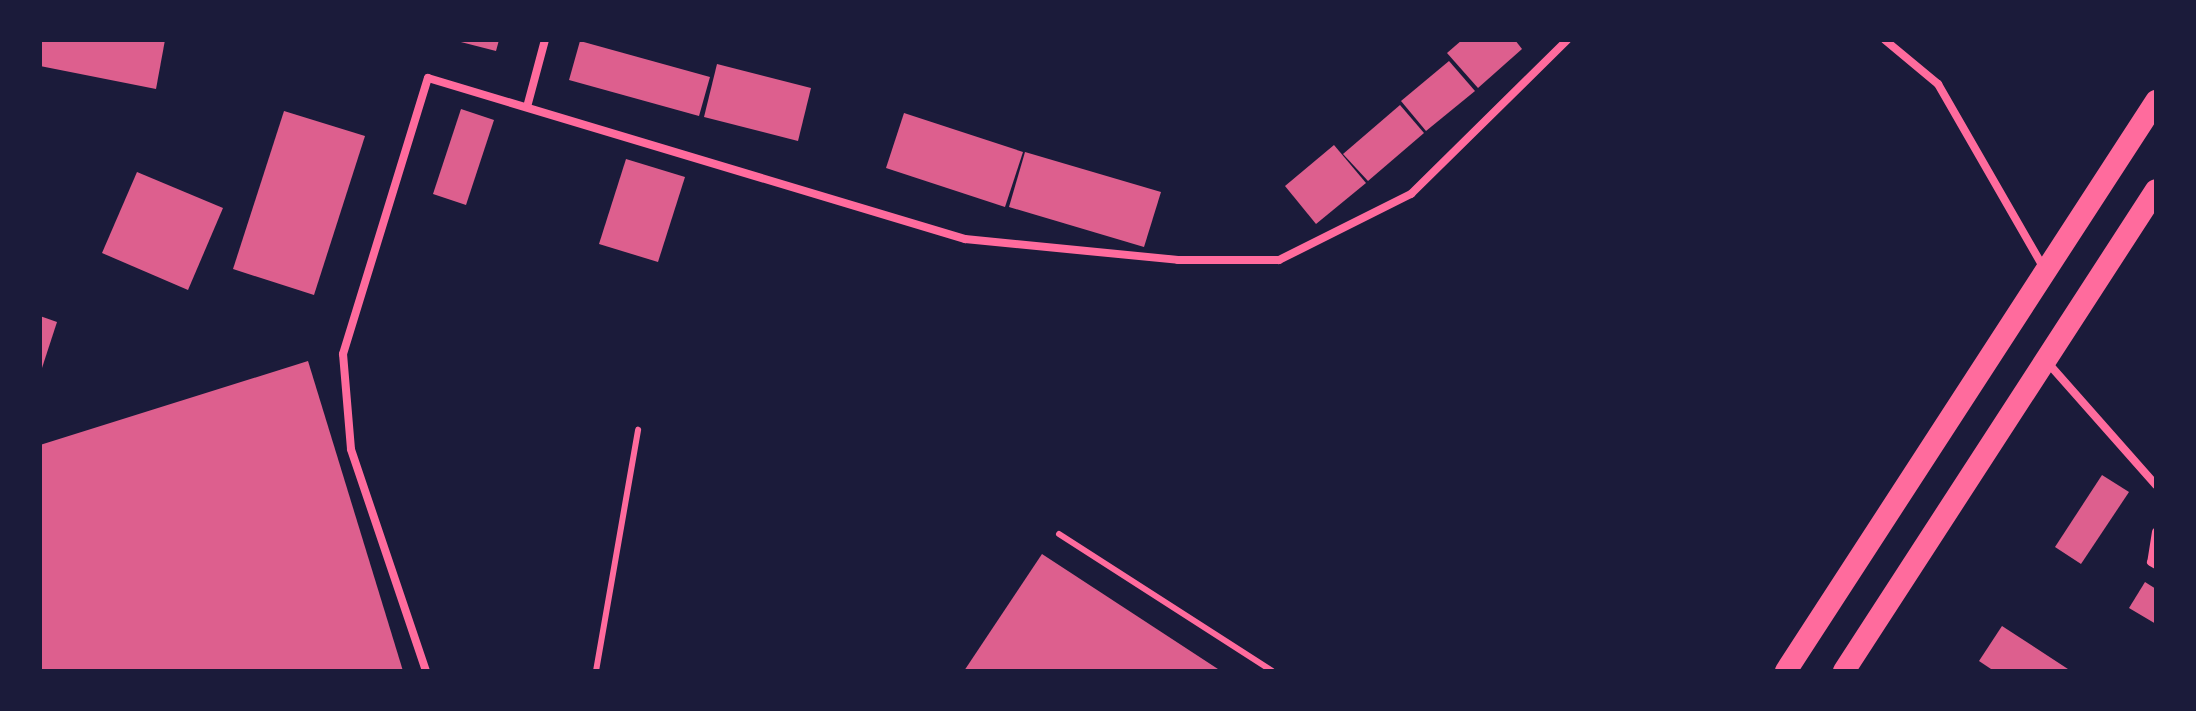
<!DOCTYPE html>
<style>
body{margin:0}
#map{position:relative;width:2196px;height:711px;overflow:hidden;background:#1b1b3a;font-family:"PT Serif",serif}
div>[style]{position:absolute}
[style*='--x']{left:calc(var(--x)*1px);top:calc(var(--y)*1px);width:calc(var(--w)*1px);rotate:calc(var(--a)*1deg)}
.building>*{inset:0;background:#dd5f8e}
.service>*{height:6px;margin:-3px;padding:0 3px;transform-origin:3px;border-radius:3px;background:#ff6b9d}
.minor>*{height:8px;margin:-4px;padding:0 4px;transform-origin:4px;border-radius:4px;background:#ff6b9d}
.trunk>*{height:22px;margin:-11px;padding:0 11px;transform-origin:11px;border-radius:11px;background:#ff6b9d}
span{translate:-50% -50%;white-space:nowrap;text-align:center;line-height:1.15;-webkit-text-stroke:8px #1b1b3a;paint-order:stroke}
.frame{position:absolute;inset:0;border:42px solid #1b1b3a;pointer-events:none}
</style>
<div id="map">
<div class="building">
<div style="clip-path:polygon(40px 40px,165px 40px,156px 89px,40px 66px)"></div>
<div style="clip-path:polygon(453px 40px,499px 40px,496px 51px)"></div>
<div style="clip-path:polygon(1462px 40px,1515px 40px,1522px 49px,1478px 88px,1447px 53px)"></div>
<div style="clip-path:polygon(580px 41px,710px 77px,699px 116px,569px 80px)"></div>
<div style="clip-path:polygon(1449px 61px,1475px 91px,1426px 131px,1401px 101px)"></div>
<div style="clip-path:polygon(717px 64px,811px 88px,798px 141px,704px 117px)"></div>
<div style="clip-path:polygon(1400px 105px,1424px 133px,1368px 181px,1343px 154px)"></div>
<div style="clip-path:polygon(461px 109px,494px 120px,466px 205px,433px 194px)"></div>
<div style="clip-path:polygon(284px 111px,365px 136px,314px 295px,233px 269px)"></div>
<div style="clip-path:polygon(904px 113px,1023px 152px,1005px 207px,886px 168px)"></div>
<div style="clip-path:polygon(1334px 145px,1366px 183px,1316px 224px,1285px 186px)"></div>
<div style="clip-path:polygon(1025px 152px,1161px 192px,1144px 247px,1009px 207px)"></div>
<div style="clip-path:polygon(626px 159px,685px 177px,658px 262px,599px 244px)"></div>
<div style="clip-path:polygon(137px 172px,223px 208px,188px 290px,102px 253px)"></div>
<div style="clip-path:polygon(40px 316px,57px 322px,41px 371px,40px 371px)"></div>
<div style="clip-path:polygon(308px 361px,403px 671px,40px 671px,40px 445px)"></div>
<div style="clip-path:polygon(2102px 475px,2129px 492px,2081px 564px,2055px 547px)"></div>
<div style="clip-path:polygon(1042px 554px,1221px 671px,964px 671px)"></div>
<div style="clip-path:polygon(2145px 582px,2156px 589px,2156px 624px,2129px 608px)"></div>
<div style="clip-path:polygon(2002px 626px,2071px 671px,1994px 671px,1979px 661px)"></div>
</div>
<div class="service">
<div style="--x:1059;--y:534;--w:253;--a:32.7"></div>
<div style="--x:596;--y:671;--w:245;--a:-80.1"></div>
</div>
<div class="minor">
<div style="--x:1885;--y:40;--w:69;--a:39.7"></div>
<div style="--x:1938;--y:84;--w:215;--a:60.1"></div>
<div style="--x:527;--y:107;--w:69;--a:-75"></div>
<div style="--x:2048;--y:363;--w:163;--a:48.5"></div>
<div style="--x:2156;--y:532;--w:30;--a:99"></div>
<div style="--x:2151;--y:562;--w:6;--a:31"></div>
<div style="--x:426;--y:671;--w:234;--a:-108.7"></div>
<div style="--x:351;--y:449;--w:95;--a:-94.8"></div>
<div style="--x:343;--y:354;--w:289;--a:-72.9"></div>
<div style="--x:428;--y:78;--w:561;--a:16.69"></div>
<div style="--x:965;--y:239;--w:214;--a:5.6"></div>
<div style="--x:1178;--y:260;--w:101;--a:0"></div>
<div style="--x:1279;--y:260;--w:148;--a:-26.6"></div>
<div style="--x:1411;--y:194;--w:219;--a:-44.6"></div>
</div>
<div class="trunk">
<div style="--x:1786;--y:671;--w:680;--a:-57.01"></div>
<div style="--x:1844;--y:671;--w:573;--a:-57.03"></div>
</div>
<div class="frame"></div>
</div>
